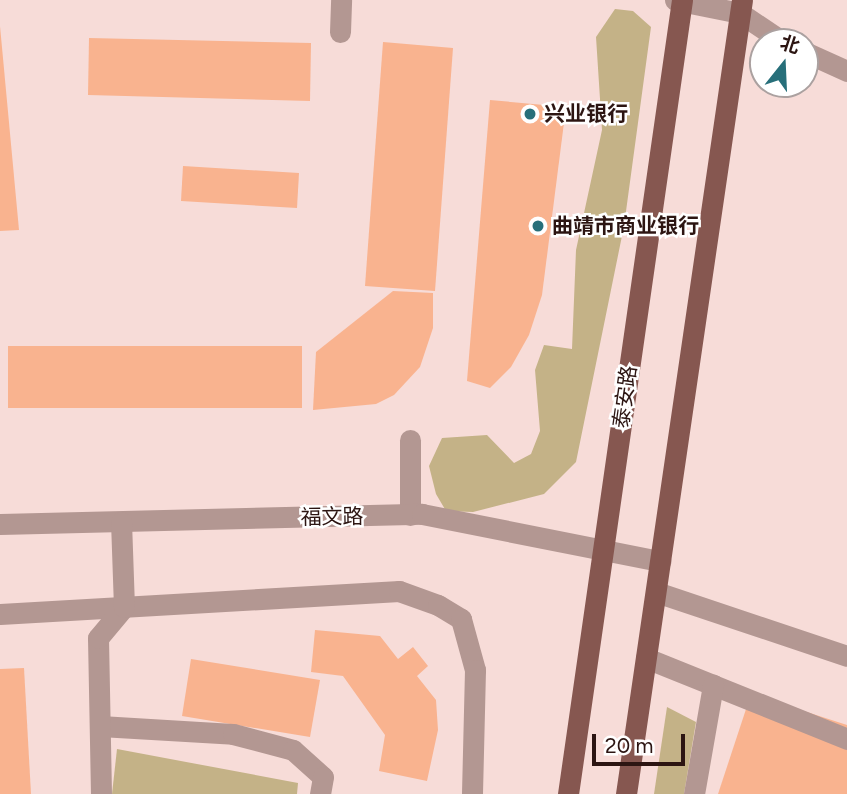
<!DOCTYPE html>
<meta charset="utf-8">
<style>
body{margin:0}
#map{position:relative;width:847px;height:794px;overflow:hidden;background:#f7dcd8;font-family:Figtree,"Noto Sans SC",sans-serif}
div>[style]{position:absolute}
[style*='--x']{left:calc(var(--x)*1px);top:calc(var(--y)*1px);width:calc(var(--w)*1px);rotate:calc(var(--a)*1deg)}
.green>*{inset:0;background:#c4b287}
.building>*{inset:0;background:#f9b38f}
.minor>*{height:21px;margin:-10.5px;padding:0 10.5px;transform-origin:10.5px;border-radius:10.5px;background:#b39792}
.major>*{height:21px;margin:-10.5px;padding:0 10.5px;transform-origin:10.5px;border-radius:10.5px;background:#865750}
.dots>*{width:19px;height:19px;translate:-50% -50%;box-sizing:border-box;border:4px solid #fff;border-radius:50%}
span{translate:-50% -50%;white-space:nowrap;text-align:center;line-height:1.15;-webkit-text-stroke:5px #fff;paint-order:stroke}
.poi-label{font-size:21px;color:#2c1512;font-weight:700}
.left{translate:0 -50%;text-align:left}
.street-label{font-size:21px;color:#2c1512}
.north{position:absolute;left:749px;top:28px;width:70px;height:70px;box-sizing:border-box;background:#fff;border:2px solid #aba1a0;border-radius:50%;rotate:18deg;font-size:19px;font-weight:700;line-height:28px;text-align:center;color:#2c1512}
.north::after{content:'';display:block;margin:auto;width:24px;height:32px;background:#276f7a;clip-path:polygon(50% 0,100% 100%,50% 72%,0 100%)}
.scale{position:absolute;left:592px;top:734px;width:93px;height:32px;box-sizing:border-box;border:4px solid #2c1512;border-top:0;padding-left:9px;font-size:21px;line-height:24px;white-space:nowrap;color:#2c1512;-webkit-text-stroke:5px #fff;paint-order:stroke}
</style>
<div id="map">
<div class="green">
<div style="clip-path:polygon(615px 9px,633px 11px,651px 27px,624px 226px,576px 462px,544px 494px,473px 512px,446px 511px,436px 494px,429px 466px,442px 438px,487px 435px,514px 463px,531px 454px,540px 431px,535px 370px,544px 345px,572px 349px,576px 250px,602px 130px,596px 37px)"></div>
<div style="clip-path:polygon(667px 707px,696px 722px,684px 794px,654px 794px)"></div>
<div style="clip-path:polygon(117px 749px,298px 783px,297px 794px,112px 794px)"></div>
</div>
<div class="building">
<div style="clip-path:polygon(0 26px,19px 230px,0 231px)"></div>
<div style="clip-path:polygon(89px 38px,311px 43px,310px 101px,88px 95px)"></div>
<div style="clip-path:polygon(383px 42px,453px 48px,435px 291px,365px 286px)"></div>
<div style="clip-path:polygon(490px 100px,566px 107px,542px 295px,529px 335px,511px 367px,490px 388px,467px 381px)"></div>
<div style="clip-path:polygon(183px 166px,299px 173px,297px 208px,181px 201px)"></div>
<div style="clip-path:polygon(393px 291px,433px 293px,433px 328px,420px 367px,394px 395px,376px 404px,313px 410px,316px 352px)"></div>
<div style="clip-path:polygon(8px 346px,302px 346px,302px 408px,8px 408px)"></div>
<div style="clip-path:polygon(315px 630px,380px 636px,398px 659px,413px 647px,428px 666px,417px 676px,436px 700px,438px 730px,427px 781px,379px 771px,385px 735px,343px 676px,311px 672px)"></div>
<div style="clip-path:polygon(191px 659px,320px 680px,310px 737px,182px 716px)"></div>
<div style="clip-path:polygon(24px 668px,31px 794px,0 794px,0 669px)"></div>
<div style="clip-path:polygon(751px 694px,847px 725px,847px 794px,718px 794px)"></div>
</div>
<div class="minor">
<div style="--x:675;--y:0;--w:66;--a:11.3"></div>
<div style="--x:740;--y:13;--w:52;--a:34"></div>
<div style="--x:340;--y:32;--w:32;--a:-88"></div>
<div style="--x:805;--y:52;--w:46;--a:24.3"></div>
<div style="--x:410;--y:440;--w:75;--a:90"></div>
<div style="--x:0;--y:524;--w:422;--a:-1.4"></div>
<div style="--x:422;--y:514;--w:243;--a:11.2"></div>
<div style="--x:656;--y:592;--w:201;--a:18.5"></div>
<div style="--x:0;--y:614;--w:400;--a:-3.3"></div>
<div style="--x:399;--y:591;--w:41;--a:19.7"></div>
<div style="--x:438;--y:605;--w:27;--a:31"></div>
<div style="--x:461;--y:619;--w:53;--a:74.6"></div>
<div style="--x:475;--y:670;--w:124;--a:91.4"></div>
<div style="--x:646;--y:658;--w:217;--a:21.9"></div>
<div style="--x:100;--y:726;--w:133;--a:3.4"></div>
<div style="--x:233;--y:734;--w:62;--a:14.9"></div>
<div style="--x:293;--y:750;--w:40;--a:42"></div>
<div style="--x:323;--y:777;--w:17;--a:100"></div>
<div style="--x:101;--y:794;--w:156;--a:-91.1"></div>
<div style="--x:98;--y:638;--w:40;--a:-50"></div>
<div style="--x:124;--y:607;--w:85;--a:-92"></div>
<div style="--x:694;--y:794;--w:111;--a:-80.1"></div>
</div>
<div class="major">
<div style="--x:568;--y:794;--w:802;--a:-81.83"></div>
<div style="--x:626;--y:794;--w:802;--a:-81.69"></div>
</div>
<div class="dots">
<div style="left:530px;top:114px;background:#276f7a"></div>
<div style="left:538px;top:226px;background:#276f7a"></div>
</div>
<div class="poi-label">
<span class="left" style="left:544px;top:114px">兴业银行</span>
<span class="left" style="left:552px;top:226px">曲靖市商业银行</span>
</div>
<div class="street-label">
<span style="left:625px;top:397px;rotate:-82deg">泰安路</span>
<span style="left:332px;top:517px;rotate:-1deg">福文路</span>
</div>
<div class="north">北</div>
<div class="scale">20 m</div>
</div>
